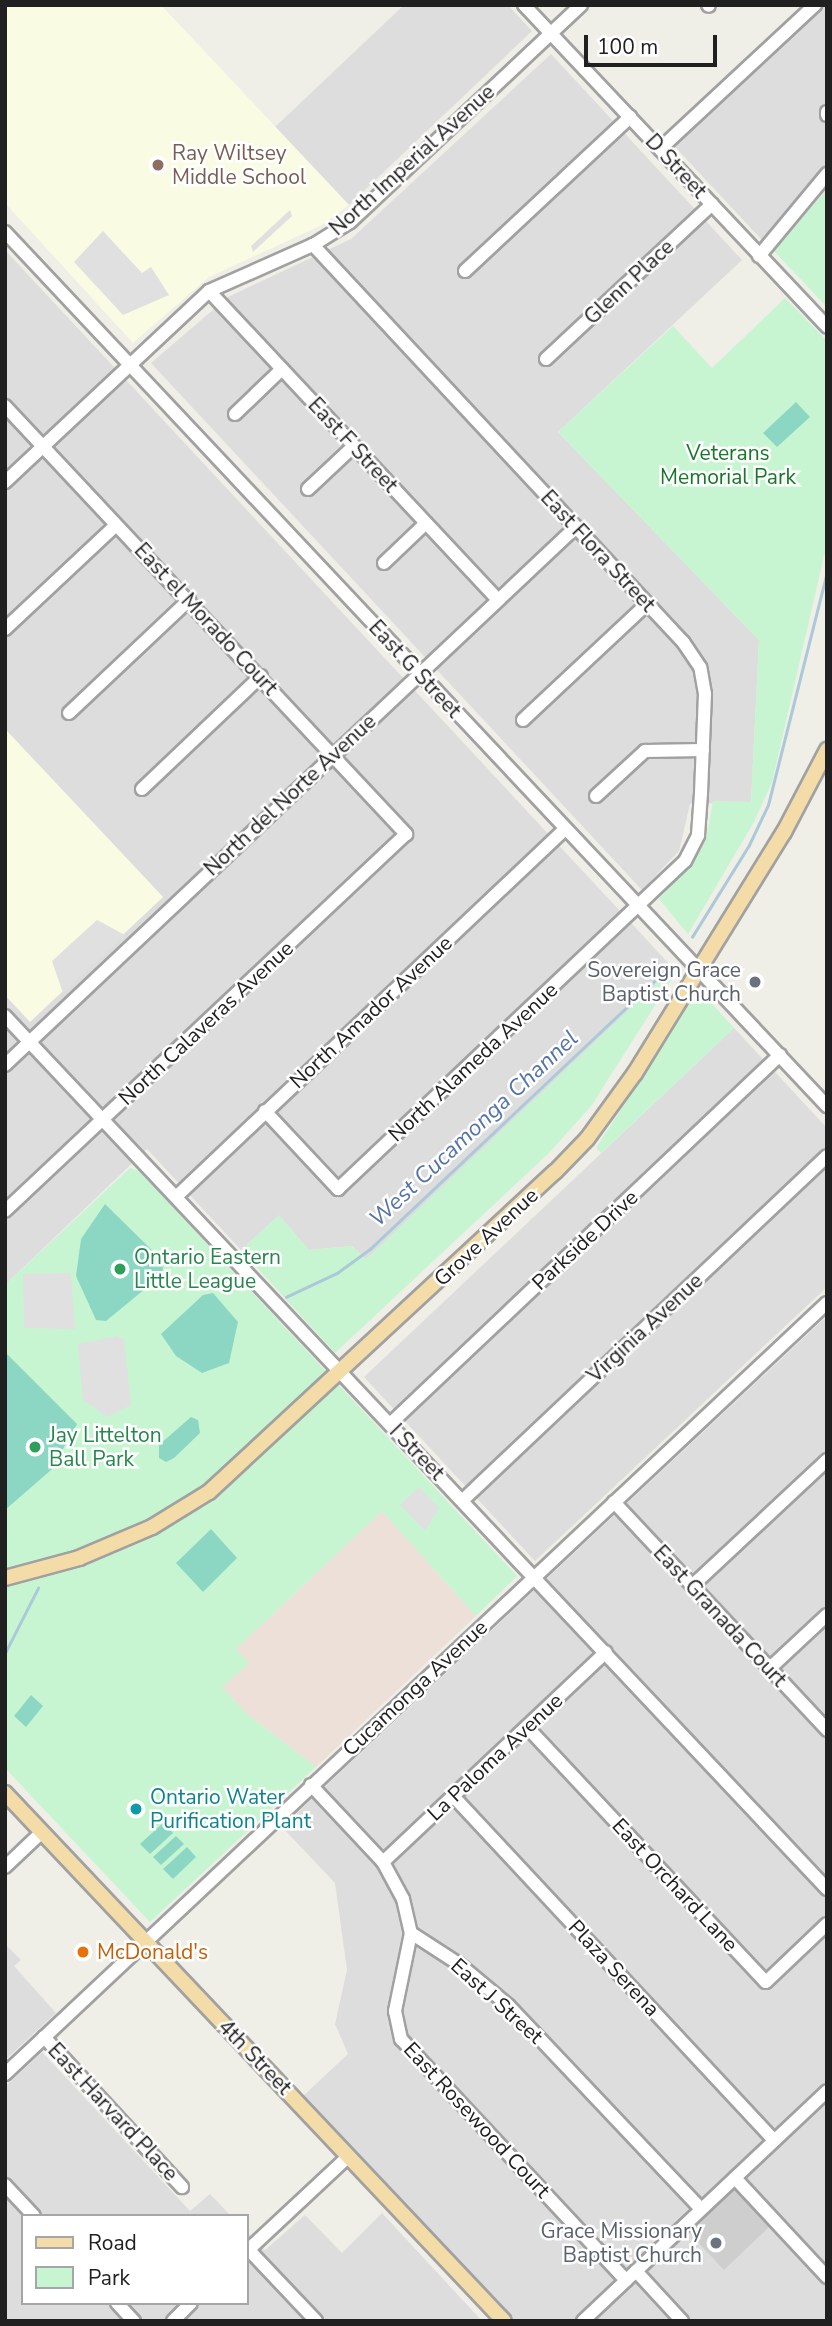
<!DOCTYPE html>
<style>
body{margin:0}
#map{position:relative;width:832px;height:2326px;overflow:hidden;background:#efeee7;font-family:"Nunito Sans",sans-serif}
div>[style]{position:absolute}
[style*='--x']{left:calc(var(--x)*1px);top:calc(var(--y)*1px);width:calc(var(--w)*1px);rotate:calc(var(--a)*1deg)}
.residential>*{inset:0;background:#dedddd}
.education>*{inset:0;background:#f9fce3}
.religious>*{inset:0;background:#cecece}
.military>*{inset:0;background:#ece0d8}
.park>*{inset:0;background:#c8f5d1}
.pitch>*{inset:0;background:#8cd7c3}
.parking>*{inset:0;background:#e0e0e0}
.stream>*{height:2.5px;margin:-1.25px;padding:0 1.25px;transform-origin:1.25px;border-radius:1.25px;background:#abc9d9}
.roads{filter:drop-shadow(2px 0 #a1a1a1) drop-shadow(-2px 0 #a1a1a1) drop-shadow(0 2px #a1a1a1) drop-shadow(0 -2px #a1a1a1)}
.minor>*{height:12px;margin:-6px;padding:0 6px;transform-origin:6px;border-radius:6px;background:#fff}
.major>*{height:14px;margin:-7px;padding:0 7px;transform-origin:7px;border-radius:7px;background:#f4dca8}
.dots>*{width:19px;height:19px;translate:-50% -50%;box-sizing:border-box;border:4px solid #fff;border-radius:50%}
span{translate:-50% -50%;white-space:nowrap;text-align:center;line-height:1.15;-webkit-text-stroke:5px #fff;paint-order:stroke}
.education-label{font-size:21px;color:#785e54}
.left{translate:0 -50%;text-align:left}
.street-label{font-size:21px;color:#202020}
.park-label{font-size:21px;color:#167629}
.worship-label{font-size:21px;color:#5b616d}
.right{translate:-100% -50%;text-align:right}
.leisure-label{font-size:21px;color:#27864d}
.culture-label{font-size:21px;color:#0d838f}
.food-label{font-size:21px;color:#c56008}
.water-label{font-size:23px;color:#5474a8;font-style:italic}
.frame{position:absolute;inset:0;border:7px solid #202020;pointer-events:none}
.legend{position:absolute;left:21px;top:2214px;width:228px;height:91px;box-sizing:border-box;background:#fff;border:2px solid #a6a6a6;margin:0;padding:9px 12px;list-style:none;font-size:21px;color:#202020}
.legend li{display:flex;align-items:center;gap:14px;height:35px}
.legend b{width:35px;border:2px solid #a6a6a6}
.scale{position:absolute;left:584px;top:35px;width:133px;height:32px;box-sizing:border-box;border:4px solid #202020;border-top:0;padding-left:9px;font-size:21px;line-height:24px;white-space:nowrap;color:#202020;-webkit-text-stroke:5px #fff;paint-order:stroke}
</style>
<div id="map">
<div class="residential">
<div style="clip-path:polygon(404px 5px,508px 5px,532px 31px,349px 205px,275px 127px)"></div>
<div style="clip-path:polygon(805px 5px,827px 5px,827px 185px,773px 252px,664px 135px)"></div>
<div style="clip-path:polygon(551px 54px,742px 260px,558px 432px,759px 640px,751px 802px,690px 804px,679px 851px,642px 890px,151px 363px,228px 297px,351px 239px)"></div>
<div style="clip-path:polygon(5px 250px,673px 968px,366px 1260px,352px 1246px,309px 1250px,279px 1216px,241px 1250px,147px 1149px,5px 1285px,5px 995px,30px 1021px,163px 897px,5px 729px)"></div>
<div style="clip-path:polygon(734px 1028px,827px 1128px,827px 1287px,535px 1561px,364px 1377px)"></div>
<div style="clip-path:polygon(827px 1316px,827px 2321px,514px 2321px,302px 2097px,348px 2054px,335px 2024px,347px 1970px,335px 1883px,282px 1827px)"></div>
<div style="clip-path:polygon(5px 1944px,21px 1960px,14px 1966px,56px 2013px,5px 2060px)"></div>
<div style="clip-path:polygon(42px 2052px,190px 2211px,210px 2194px,231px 2216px,23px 2216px,23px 2303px,247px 2303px,247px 2232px,265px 2250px,305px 2215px,342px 2253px,382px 2213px,482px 2321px,5px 2321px,5px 2087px)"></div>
</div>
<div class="education">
<div style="clip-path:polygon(5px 5px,161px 5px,349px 205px,320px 226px,209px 277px,133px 343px,5px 203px)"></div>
<div style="clip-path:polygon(5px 729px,163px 897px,30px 1022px,5px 995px)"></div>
</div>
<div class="religious">
<div style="clip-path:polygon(727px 2180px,770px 2226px,724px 2270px,681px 2224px)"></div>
</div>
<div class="military">
<div style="clip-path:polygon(382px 1511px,476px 1616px,316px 1767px,246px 1713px,222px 1687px,248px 1663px,236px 1649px)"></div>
</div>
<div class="park">
<div style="clip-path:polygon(827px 189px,827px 307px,774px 251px)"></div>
<div style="clip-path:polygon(785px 298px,827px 341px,827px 543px,772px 782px,754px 822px,688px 934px,659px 899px,694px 861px,706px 839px,713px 801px,751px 802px,759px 640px,558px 432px,673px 326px,712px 368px)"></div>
<div style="clip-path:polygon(673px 968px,676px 972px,592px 1105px,550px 1152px,335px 1353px,241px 1250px,279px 1215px,309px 1250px,352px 1246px,366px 1259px)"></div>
<div style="clip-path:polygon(704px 995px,734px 1028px,601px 1153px,596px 1148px,695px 996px)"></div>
<div style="clip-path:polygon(130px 1168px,139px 1171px,517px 1576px,476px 1616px,382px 1511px,236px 1649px,249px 1663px,222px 1687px,246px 1713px,316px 1767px,150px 1922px,5px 1768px,5px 1285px)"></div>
</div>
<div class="pitch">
<div style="clip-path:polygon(796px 402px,810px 417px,777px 447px,763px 433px)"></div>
<div style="clip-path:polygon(105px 1204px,164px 1262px,162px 1275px,106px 1321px,96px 1320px,76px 1276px,81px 1239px)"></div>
<div style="clip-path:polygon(213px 1293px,238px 1322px,229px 1363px,202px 1373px,176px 1356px,161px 1334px,203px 1295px)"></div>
<div style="clip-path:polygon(5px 1352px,77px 1424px,51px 1470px,5px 1510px)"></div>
<div style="clip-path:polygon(191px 1417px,198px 1420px,200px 1433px,174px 1458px,166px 1462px,159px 1458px,159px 1445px)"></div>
<div style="clip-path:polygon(211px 1529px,237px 1558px,203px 1592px,176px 1563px)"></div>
<div style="clip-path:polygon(31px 1695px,43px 1706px,26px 1727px,14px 1716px)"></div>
<div style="clip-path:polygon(164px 1822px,173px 1833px,150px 1854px,140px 1844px)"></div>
<div style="clip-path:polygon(176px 1836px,184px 1844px,161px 1865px,153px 1857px)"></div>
<div style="clip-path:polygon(187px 1847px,196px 1857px,173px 1879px,163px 1869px)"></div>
</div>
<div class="parking">
<div style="clip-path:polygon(290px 210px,292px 216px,253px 252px,251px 246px)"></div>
<div style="clip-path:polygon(103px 231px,142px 273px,151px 267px,169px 295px,123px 315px,74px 262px)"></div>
<div style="clip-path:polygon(97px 920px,125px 935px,63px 993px,52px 961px)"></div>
<div style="clip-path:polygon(71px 1273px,75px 1329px,24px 1328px,23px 1274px)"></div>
<div style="clip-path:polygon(117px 1336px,124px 1339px,131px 1405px,107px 1417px,83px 1400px,78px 1344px)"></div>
<div style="clip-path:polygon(419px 1487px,439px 1508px,425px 1531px,400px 1505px)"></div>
</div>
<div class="stream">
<div style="--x:692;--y:937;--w:108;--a:-58.2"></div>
<div style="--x:749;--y:845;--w:44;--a:-64.6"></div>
<div style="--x:768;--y:805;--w:241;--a:-75.8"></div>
<div style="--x:286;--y:1297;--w:56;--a:-25.2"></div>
<div style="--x:337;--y:1273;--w:41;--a:-36"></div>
<div style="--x:370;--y:1249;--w:412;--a:-43.3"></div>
<div style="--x:5;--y:1653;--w:73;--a:-63.1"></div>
</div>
<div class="roads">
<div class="minor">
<div style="--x:524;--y:5;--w:442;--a:46.7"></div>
<div style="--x:708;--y:5;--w:1;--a:45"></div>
<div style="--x:827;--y:112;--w:3;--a:90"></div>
<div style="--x:660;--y:149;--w:212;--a:-42.9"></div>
<div style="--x:5;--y:232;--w:1200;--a:46.76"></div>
<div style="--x:759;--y:256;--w:107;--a:-50.3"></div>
<div style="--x:465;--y:271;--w:226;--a:-43"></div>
<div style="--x:209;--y:291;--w:422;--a:46.9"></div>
<div style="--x:546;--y:359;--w:227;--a:-43"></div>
<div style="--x:5;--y:406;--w:587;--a:46.87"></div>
<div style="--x:406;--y:834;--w:550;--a:136.77"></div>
<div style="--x:235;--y:414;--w:65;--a:-43.8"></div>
<div style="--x:5;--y:482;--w:279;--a:-43.1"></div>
<div style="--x:209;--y:291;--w:114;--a:-23.9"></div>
<div style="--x:313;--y:245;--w:44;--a:-31.9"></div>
<div style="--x:350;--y:222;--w:317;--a:-43.2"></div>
<div style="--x:308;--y:489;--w:63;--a:-43.1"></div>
<div style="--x:384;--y:563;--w:58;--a:-43.6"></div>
<div style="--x:5;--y:629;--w:152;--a:-43.1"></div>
<div style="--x:69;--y:713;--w:165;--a:-43.3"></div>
<div style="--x:523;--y:720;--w:171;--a:-43.1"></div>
<div style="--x:142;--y:789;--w:164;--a:-43.5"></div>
<div style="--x:596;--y:796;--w:67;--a:-42.6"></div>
<div style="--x:645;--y:751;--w:58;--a:-1"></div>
<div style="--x:5;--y:1016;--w:1199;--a:46.72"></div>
<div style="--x:5;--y:1065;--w:785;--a:-43.3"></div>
<div style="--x:265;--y:1111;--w:107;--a:46.9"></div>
<div style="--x:338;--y:1189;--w:477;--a:-43.4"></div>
<div style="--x:685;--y:861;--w:29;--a:-63"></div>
<div style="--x:698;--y:835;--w:42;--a:-85.9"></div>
<div style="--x:701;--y:793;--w:99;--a:-87.7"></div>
<div style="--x:705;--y:694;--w:27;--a:-100"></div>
<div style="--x:700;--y:667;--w:30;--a:-124"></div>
<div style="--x:683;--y:642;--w:543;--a:-132.98"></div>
<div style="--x:177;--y:1196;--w:534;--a:-43.41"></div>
<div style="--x:390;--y:1424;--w:537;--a:-43.42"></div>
<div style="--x:463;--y:1500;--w:501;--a:-43.38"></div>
<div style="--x:614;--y:1502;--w:312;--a:46.9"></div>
<div style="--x:692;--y:1586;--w:185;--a:-43"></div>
<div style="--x:769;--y:1669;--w:79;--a:-43"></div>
<div style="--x:527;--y:1727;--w:349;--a:46.9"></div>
<div style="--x:766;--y:1982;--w:84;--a:-43.6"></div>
<div style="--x:311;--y:1785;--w:105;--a:46.9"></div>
<div style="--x:383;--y:1862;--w:42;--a:61.6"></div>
<div style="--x:403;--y:1899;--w:35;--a:77"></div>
<div style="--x:411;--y:1933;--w:57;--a:32.9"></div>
<div style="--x:459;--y:1964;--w:65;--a:40"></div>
<div style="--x:509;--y:2006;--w:279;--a:46.6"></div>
<div style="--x:453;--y:1796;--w:471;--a:47"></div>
<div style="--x:383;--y:1862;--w:306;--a:-43.3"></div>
<div style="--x:5;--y:1867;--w:51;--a:-43.4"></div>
<div style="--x:411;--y:1933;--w:80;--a:101.6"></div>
<div style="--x:395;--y:2011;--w:29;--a:78"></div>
<div style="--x:401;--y:2039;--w:330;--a:47"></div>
<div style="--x:44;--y:2037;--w:204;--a:47.4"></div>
<div style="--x:5;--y:2074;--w:1127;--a:-43.17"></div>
<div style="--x:735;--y:2178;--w:135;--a:47.1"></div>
<div style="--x:5;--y:2185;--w:42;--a:46.9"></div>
<div style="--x:248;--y:2249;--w:99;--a:46.6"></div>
<div style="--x:247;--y:2251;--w:139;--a:-43"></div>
<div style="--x:636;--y:2271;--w:68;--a:47.4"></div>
<div style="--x:117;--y:2303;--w:25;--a:47"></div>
<div style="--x:173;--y:2321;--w:25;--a:-45"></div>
<div style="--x:583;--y:2321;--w:335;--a:-43.3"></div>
</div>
<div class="major">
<div style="--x:5;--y:1578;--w:77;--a:-15.1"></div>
<div style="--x:79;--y:1558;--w:79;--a:-23"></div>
<div style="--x:152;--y:1527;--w:67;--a:-31.6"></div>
<div style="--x:209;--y:1492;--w:471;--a:-42.8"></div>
<div style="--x:555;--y:1172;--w:46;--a:-45.9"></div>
<div style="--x:587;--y:1139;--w:82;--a:-54"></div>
<div style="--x:635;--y:1073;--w:283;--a:-58.3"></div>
<div style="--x:784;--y:832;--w:93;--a:-62.3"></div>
<div style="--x:5;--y:1793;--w:726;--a:46.62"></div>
</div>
</div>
<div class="dots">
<div style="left:158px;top:165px;background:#8d6e63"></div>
<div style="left:755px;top:982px;background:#6b7280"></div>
<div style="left:120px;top:1269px;background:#2e9e5b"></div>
<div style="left:35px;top:1447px;background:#2e9e5b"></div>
<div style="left:136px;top:1809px;background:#0f9aa8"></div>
<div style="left:83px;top:1952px;background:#e8710a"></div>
<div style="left:716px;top:2243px;background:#6b7280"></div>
</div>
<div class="education-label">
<span class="left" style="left:172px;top:165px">Ray Wiltsey<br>Middle School</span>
</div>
<div class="street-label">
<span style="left:412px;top:160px;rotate:-42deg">North Imperial Avenue</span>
<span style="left:676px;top:166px;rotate:47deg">D Street</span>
<span style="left:629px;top:282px;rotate:-43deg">Glenn Place</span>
<span style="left:353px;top:445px;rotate:47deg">East F Street</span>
<span style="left:598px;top:551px;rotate:47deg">East Flora Street</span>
<span style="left:206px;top:619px;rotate:47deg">East el Morado Court</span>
<span style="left:415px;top:669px;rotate:47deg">East G Street</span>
<span style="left:290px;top:795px;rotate:-43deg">North del Norte Avenue</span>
<span style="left:371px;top:1012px;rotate:-43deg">North Amador Avenue</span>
<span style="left:206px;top:1023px;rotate:-43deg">North Calaveras Avenue</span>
<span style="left:473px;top:1062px;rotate:-43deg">North Alameda Avenue</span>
<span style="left:486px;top:1237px;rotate:-43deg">Grove Avenue</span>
<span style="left:585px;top:1240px;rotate:-43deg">Parkside Drive</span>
<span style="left:645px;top:1328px;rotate:-43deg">Virginia Avenue</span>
<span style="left:417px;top:1452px;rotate:46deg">I Street</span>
<span style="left:720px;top:1616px;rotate:47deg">East Granada Court</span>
<span style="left:415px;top:1688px;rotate:-43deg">Cucamonga Avenue</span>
<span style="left:495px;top:1757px;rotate:-43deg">La Paloma Avenue</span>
<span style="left:675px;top:1885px;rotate:47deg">East Orchard Lane</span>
<span style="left:614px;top:1968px;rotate:47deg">Plaza Serena</span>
<span style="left:497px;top:2001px;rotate:42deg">East J Street</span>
<span style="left:255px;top:2057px;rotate:46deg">4th Street</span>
<span style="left:113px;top:2112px;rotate:47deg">East Harvard Place</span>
<span style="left:477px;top:2120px;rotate:47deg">East Rosewood Court</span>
</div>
<div class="park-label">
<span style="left:728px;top:465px">Veterans<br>Memorial Park</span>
</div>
<div class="worship-label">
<span class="right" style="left:741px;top:982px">Sovereign Grace<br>Baptist Church</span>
<span class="right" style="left:702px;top:2243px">Grace Missionary<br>Baptist Church</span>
</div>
<div class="leisure-label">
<span class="left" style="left:134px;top:1269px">Ontario Eastern<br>Little League</span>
<span class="left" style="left:49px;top:1447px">Jay Littelton<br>Ball Park</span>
</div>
<div class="culture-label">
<span class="left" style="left:150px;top:1809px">Ontario Water<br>Purification Plant</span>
</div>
<div class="food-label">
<span class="left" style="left:97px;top:1952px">McDonald's</span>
</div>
<div class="water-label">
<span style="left:474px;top:1129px;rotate:-43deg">West Cucamonga Channel</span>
</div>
<div class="frame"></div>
<ul class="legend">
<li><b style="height:9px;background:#f4dca8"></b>Road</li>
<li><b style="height:19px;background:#c8f5d1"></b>Park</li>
</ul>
<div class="scale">100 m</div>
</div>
